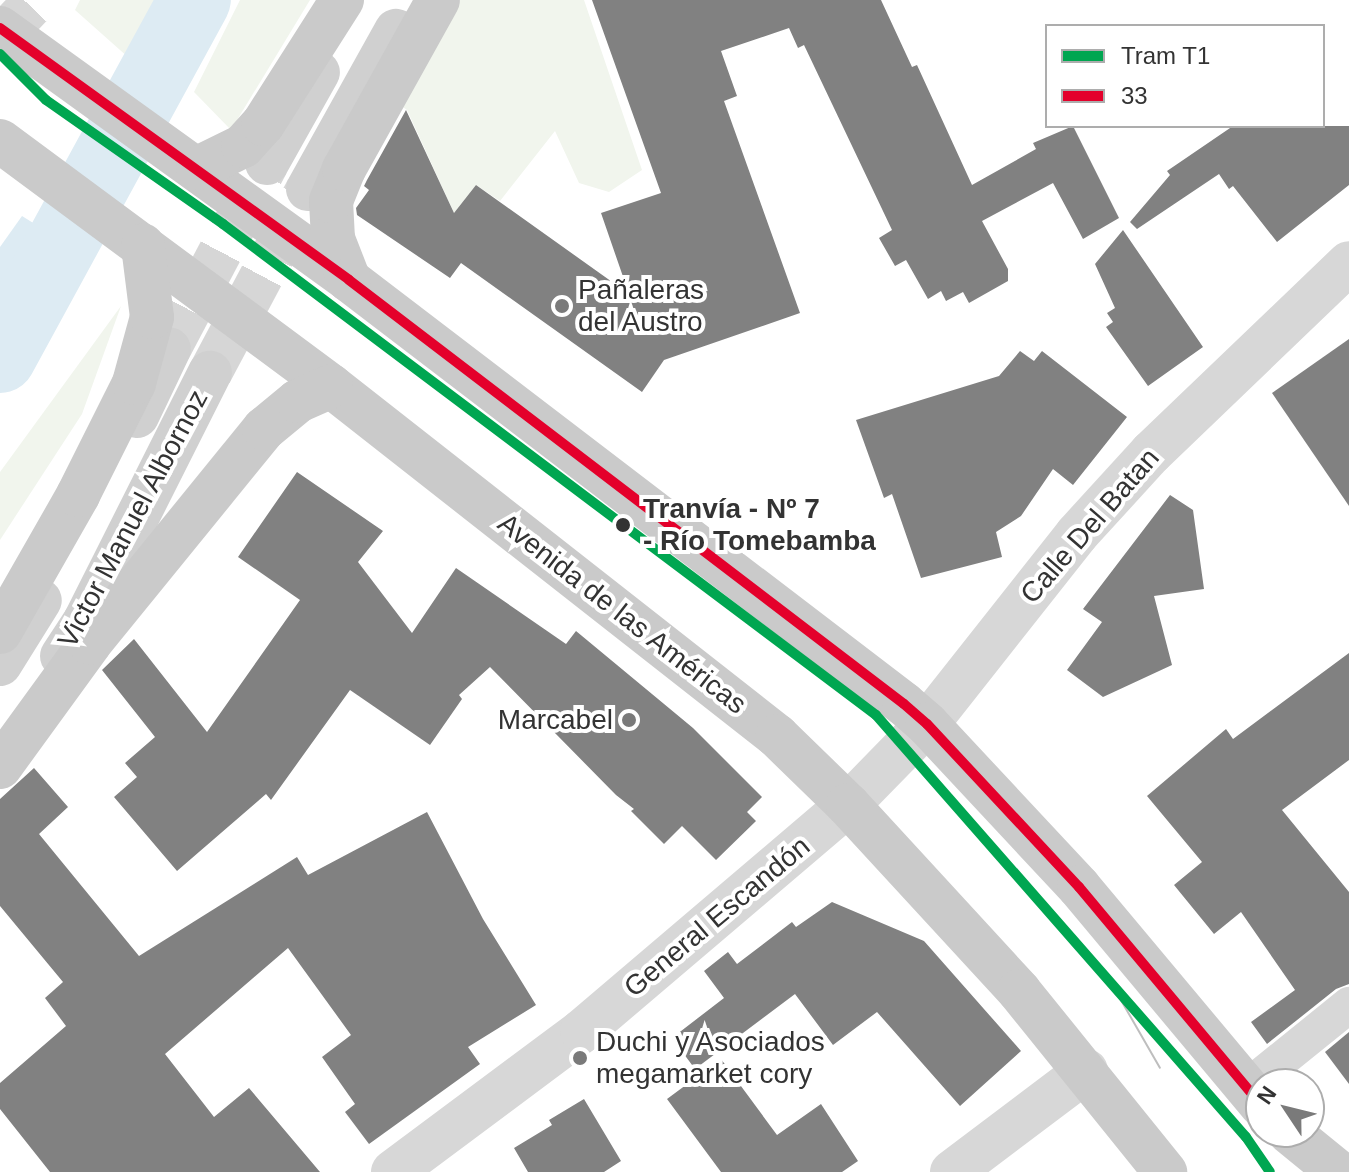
<!DOCTYPE html>
<meta charset="utf-8">
<style>
body{margin:0}
#map{position:relative;width:1349px;height:1172px;overflow:hidden;background:#fff;font-family:Arial,sans-serif}
div>[style]{position:absolute}
[style*='--x']{left:calc(var(--x)*1px);top:calc(var(--y)*1px);width:calc(var(--w)*1px);rotate:calc(var(--a)*1deg)}
.green>*{inset:0;background:#f1f5ed}
.water>*{inset:0;background:#ddebf3}
.river>*{height:72px;margin:-36px;padding:0 36px;transform-origin:36px;border-radius:36px;background:#ddebf3}
.building>*{inset:0;background:#818181}
.minor-tunnel>*{height:44px;margin-top:-22px;transform-origin:0;background:repeating-linear-gradient(90deg,#d6d6d6 0 44px,transparent 0 66px)}
.secondary-tunnel>*{height:44px;margin-top:-22px;transform-origin:0;background:repeating-linear-gradient(90deg,#d6d6d6 0 44px,transparent 0 66px)}
.pedestrian>*{height:36px;margin:-18px;padding:0 18px;transform-origin:18px;border-radius:18px;background:#d7d7d7}
.minor>*{height:44px;margin:-22px;padding:0 22px;transform-origin:22px;border-radius:22px;background:#d7d7d7}
.secondary>*{height:44px;margin:-22px;padding:0 22px;transform-origin:22px;border-radius:22px;background:#d0d0d0}
.primary>*{height:44px;margin:-22px;padding:0 22px;transform-origin:22px;border-radius:22px;background:#cacaca}
.tram>*{height:2px;margin:-1px;padding:0 1px;transform-origin:1px;border-radius:1px;background:#bebebe}
.bus-1>*{height:10px;margin:-5px;padding:0 5px;transform-origin:5px;border-radius:5px;background:#e4002b}
.tram-1>*{height:10px;margin:-5px;padding:0 5px;transform-origin:5px;border-radius:5px;background:#00a651}
.dots>*{width:22px;height:22px;translate:-50% -50%;box-sizing:border-box;border:4px solid #fff;border-radius:50%}
span{translate:-50% -50%;white-space:nowrap;text-align:center;line-height:1.15;-webkit-text-stroke:8px #fff;paint-order:stroke}
.poi-label{font-size:28px;color:#333}
.left{translate:0 -50%;text-align:left}
.right{translate:-100% -50%;text-align:right}
.stop-label{font-size:28px;color:#333;font-weight:700}
.street-label{font-size:28px;color:#333}
.legend{position:absolute;left:1045px;top:24px;width:280px;height:104px;box-sizing:border-box;background:#fff;border:2px solid #adadad;margin:0;padding:10px 14px;list-style:none;font-size:24px;color:#333}
.legend li{display:flex;align-items:center;gap:16px;height:40px}
.legend b{width:40px;border:2px solid #adadad}
.north{position:absolute;left:1245px;top:1068px;width:80px;height:80px;box-sizing:border-box;background:#fff;border:2px solid #adadad;border-radius:50%;rotate:305deg;font-size:22px;font-weight:700;line-height:32px;text-align:center;color:#333}
.north::after{content:'';display:block;margin:auto;width:28px;height:36px;background:#7a7a7a;clip-path:polygon(50% 0,100% 100%,50% 72%,0 100%)}
</style>
<div id="map">
<div class="green">
<div style="clip-path:polygon(80px 0,156px 0,129px 58px,75px 10px)"></div>
<div style="clip-path:polygon(240px 0,310px 0,231px 130px,194px 92px)"></div>
<div style="clip-path:polygon(450px 0,584px 0,642px 170px,609px 192px,579px 183px,555px 131px,500px 201px,476px 185px,454px 213px,407px 110px,390px 98px)"></div>
<div style="clip-path:polygon(121px 306px,82px 414px,0 540px,0 472px)"></div>
</div>
<div class="water">
<div style="clip-path:polygon(156px 0,228px 0,172px 92px,129px 58px)"></div>
<div style="clip-path:polygon(22px 216px,91px 259px,0 392px,0 247px)"></div>
</div>
<div class="river">
<div style="--x:0;--y:357;--w:407;--a:-61.4"></div>
</div>
<div class="building">
<div style="clip-path:polygon(592px 0,881px 0,912px 67px,917px 65px,972px 185px,1036px 149px,1033px 143px,1073px 126px,1119px 218px,1083px 239px,1053px 183px,982px 221px,1008px 269px,1008px 281px,969px 303px,963px 292px,946px 301px,941px 291px,928px 299px,906px 260px,895px 266px,879px 238px,892px 230px,804px 45px,798px 48px,789px 28px,721px 51px,737px 96px,724px 101px,800px 313px,664px 360px,642px 392px,461px 263px,450px 278px,357px 215px,356px 208px,369px 190px,364px 186px,367px 180px,406px 110px,454px 213px,476px 185px,629px 294px,601px 213px,661px 193px)"></div>
<div style="clip-path:polygon(1233px 126px,1349px 126px,1349px 185px,1277px 242px,1233px 186px,1229px 189px,1219px 174px,1137px 229px,1130px 222px,1170px 175px,1167px 171px)"></div>
<div style="clip-path:polygon(1123px 230px,1203px 347px,1148px 386px,1106px 327px,1113px 322px,1107px 313px,1115px 308px,1095px 264px)"></div>
<div style="clip-path:polygon(1349px 339px,1349px 506px,1272px 393px)"></div>
<div style="clip-path:polygon(1020px 351px,1034px 361px,1042px 351px,1127px 417px,1073px 485px,1053px 469px,1021px 516px,996px 532px,1002px 557px,921px 578px,892px 494px,884px 498px,856px 420px,999px 376px)"></div>
<div style="clip-path:polygon(297px 472px,383px 531px,358px 562px,412px 633px,456px 568px,566px 644px,576px 631px,693px 728px,762px 797px,747px 812px,756px 821px,716px 860px,682px 826px,664px 844px,631px 811px,634px 809px,616px 795px,490px 667px,459px 695px,462px 699px,430px 745px,350px 690px,271px 800px,266px 794px,177px 871px,114px 797px,137px 777px,125px 763px,155px 737px,102px 670px,134px 639px,207px 732px,300px 600px,238px 557px)"></div>
<div style="clip-path:polygon(1170px 495px,1193px 510px,1204px 589px,1154px 596px,1172px 665px,1103px 697px,1067px 670px,1102px 622px,1083px 609px)"></div>
<div style="clip-path:polygon(1349px 653px,1349px 760px,1282px 810px,1349px 892px,1349px 984px,1336px 989px,1267px 1044px,1251px 1022px,1295px 990px,1241px 912px,1214px 934px,1174px 885px,1202px 862px,1147px 796px,1226px 729px,1233px 739px)"></div>
<div style="clip-path:polygon(34px 768px,68px 807px,39px 834px,139px 956px,297px 857px,308px 875px,427px 812px,483px 919px,536px 1005px,468px 1047px,480px 1064px,369px 1144px,345px 1112px,355px 1104px,322px 1057px,351px 1035px,288px 948px,165px 1054px,214px 1117px,249px 1088px,320px 1172px,50px 1172px,0 1109px,0 1083px,66px 1026px,45px 998px,63px 982px,0 906px,0 799px)"></div>
<div style="clip-path:polygon(832px 902px,924px 941px,1021px 1051px,960px 1106px,877px 1012px,833px 1045px,795px 994px,695px 1069px,672px 1038px,724px 998px,704px 971px,728px 952px,737px 964px,792px 922px,796px 927px)"></div>
<div style="clip-path:polygon(1349px 1032px,1349px 1084px,1325px 1052px)"></div>
<div style="clip-path:polygon(721px 1059px,777px 1135px,821px 1104px,858px 1161px,842px 1172px,721px 1172px,667px 1099px)"></div>
<div style="clip-path:polygon(584px 1099px,621px 1161px,604px 1172px,528px 1172px,514px 1148px,552px 1125px,549px 1120px)"></div>
</div>
<div class="minor-tunnel">
<div style="--x:0;--y:38;--w:52;--a:-46.5"></div>
</div>
<div class="secondary-tunnel">
<div style="--x:169;--y:349;--w:210;--a:-62.2"></div>
<div style="--x:210;--y:373;--w:208;--a:-62"></div>
</div>
<div class="pedestrian">
<div style="--x:1245;--y:1089;--w:134;--a:-38.9"></div>
</div>
<div class="minor">
<div style="--x:393;--y:1172;--w:236;--a:-36.7"></div>
<div style="--x:582;--y:1031;--w:349;--a:-40.4"></div>
<div style="--x:848;--y:805;--w:113;--a:-45.7"></div>
<div style="--x:927;--y:724;--w:242;--a:-51.7"></div>
<div style="--x:1077;--y:534;--w:110;--a:-47.6"></div>
<div style="--x:1151;--y:453;--w:274;--a:-43.8"></div>
<div style="--x:952;--y:1172;--w:168;--a:-37"></div>
</div>
<div class="secondary">
<div style="--x:267;--y:163;--w:104;--a:-60.7"></div>
<div style="--x:308;--y:189;--w:181;--a:-60.9"></div>
<div style="--x:137;--y:416;--w:74;--a:-64.5"></div>
<div style="--x:62;--y:656;--w:42;--a:-56.7"></div>
<div style="--x:85;--y:621;--w:278;--a:-63.3"></div>
<div style="--x:0;--y:664;--w:75;--a:-58"></div>
</div>
<div class="primary">
<div style="--x:0;--y:28;--w:430;--a:35.8"></div>
<div style="--x:349;--y:280;--w:698;--a:37.38"></div>
<div style="--x:904;--y:704;--w:30;--a:41"></div>
<div style="--x:927;--y:724;--w:223;--a:47"></div>
<div style="--x:1079;--y:887;--w:284;--a:50.1"></div>
<div style="--x:0;--y:141;--w:412;--a:36.5"></div>
<div style="--x:331;--y:386;--w:567;--a:38.12"></div>
<div style="--x:777;--y:736;--w:99;--a:44.2"></div>
<div style="--x:848;--y:805;--w:253;--a:47.4"></div>
<div style="--x:1019;--y:991;--w:233;--a:51.1"></div>
<div style="--x:198;--y:168;--w:50;--a:-26.1"></div>
<div style="--x:243;--y:146;--w:30;--a:-48"></div>
<div style="--x:263;--y:124;--w:147;--a:-57.5"></div>
<div style="--x:349;--y:280;--w:44;--a:-111.3"></div>
<div style="--x:333;--y:239;--w:38;--a:-93"></div>
<div style="--x:331;--y:201;--w:35;--a:-68"></div>
<div style="--x:344;--y:169;--w:193;--a:-60.9"></div>
<div style="--x:0;--y:632;--w:158;--a:-60.3"></div>
<div style="--x:78;--y:495;--w:125;--a:-63.4"></div>
<div style="--x:134;--y:383;--w:68;--a:-74.7"></div>
<div style="--x:152;--y:317;--w:72;--a:-97.2"></div>
<div style="--x:0;--y:767;--w:153;--a:-54"></div>
<div style="--x:90;--y:643;--w:276;--a:-50.9"></div>
<div style="--x:264;--y:429;--w:44;--a:-39.5"></div>
<div style="--x:298;--y:401;--w:36;--a:-24"></div>
<div style="--x:1289;--y:1132;--w:63;--a:39.2"></div>
</div>
<div class="tram">
<div style="--x:1114;--y:988;--w:92;--a:60.1"></div>
</div>
<div class="bus-1">
<div style="--x:0;--y:28;--w:430;--a:35.8"></div>
<div style="--x:349;--y:280;--w:698;--a:37.38"></div>
<div style="--x:904;--y:704;--w:30;--a:41"></div>
<div style="--x:927;--y:724;--w:223;--a:47"></div>
<div style="--x:1079;--y:887;--w:284;--a:50.1"></div>
</div>
<div class="tram-1">
<div style="--x:0;--y:54;--w:65;--a:45"></div>
<div style="--x:46;--y:100;--w:216;--a:35"></div>
<div style="--x:223;--y:224;--w:817;--a:36.94"></div>
<div style="--x:876;--y:715;--w:561;--a:48.76"></div>
<div style="--x:1246;--y:1137;--w:42;--a:55.6"></div>
</div>
<div class="dots">
<div style="left:562px;top:306px;background:#7a7a7a"></div>
<div style="left:623px;top:525px;background:#333"></div>
<div style="left:629px;top:720px;background:#7a7a7a"></div>
<div style="left:580px;top:1058px;background:#7a7a7a"></div>
</div>
<div class="poi-label">
<span class="left" style="left:578px;top:306px">Pañaleras<br>del Austro</span>
<span class="right" style="left:613px;top:720px">Marcabel</span>
<span class="left" style="left:596px;top:1058px">Duchi y Asociados<br>megamarket cory</span>
</div>
<div class="stop-label">
<span class="left" style="left:643px;top:525px">Tranvía - Nº 7<br>- Río Tomebamba</span>
</div>
<div class="street-label">
<span style="left:133px;top:519px;rotate:-62deg">Victor Manuel Albornoz</span>
<span style="left:1090px;top:526px;rotate:-49deg">Calle Del Batan</span>
<span style="left:622px;top:614px;rotate:38deg">Avenida de las Américas</span>
<span style="left:717px;top:917px;rotate:-40deg">General Escandón</span>
</div>
<ul class="legend">
<li><b style="height:10px;background:#00a651"></b>Tram T1</li>
<li><b style="height:10px;background:#e4002b"></b>33</li>
</ul>
<div class="north">N</div>
</div>
